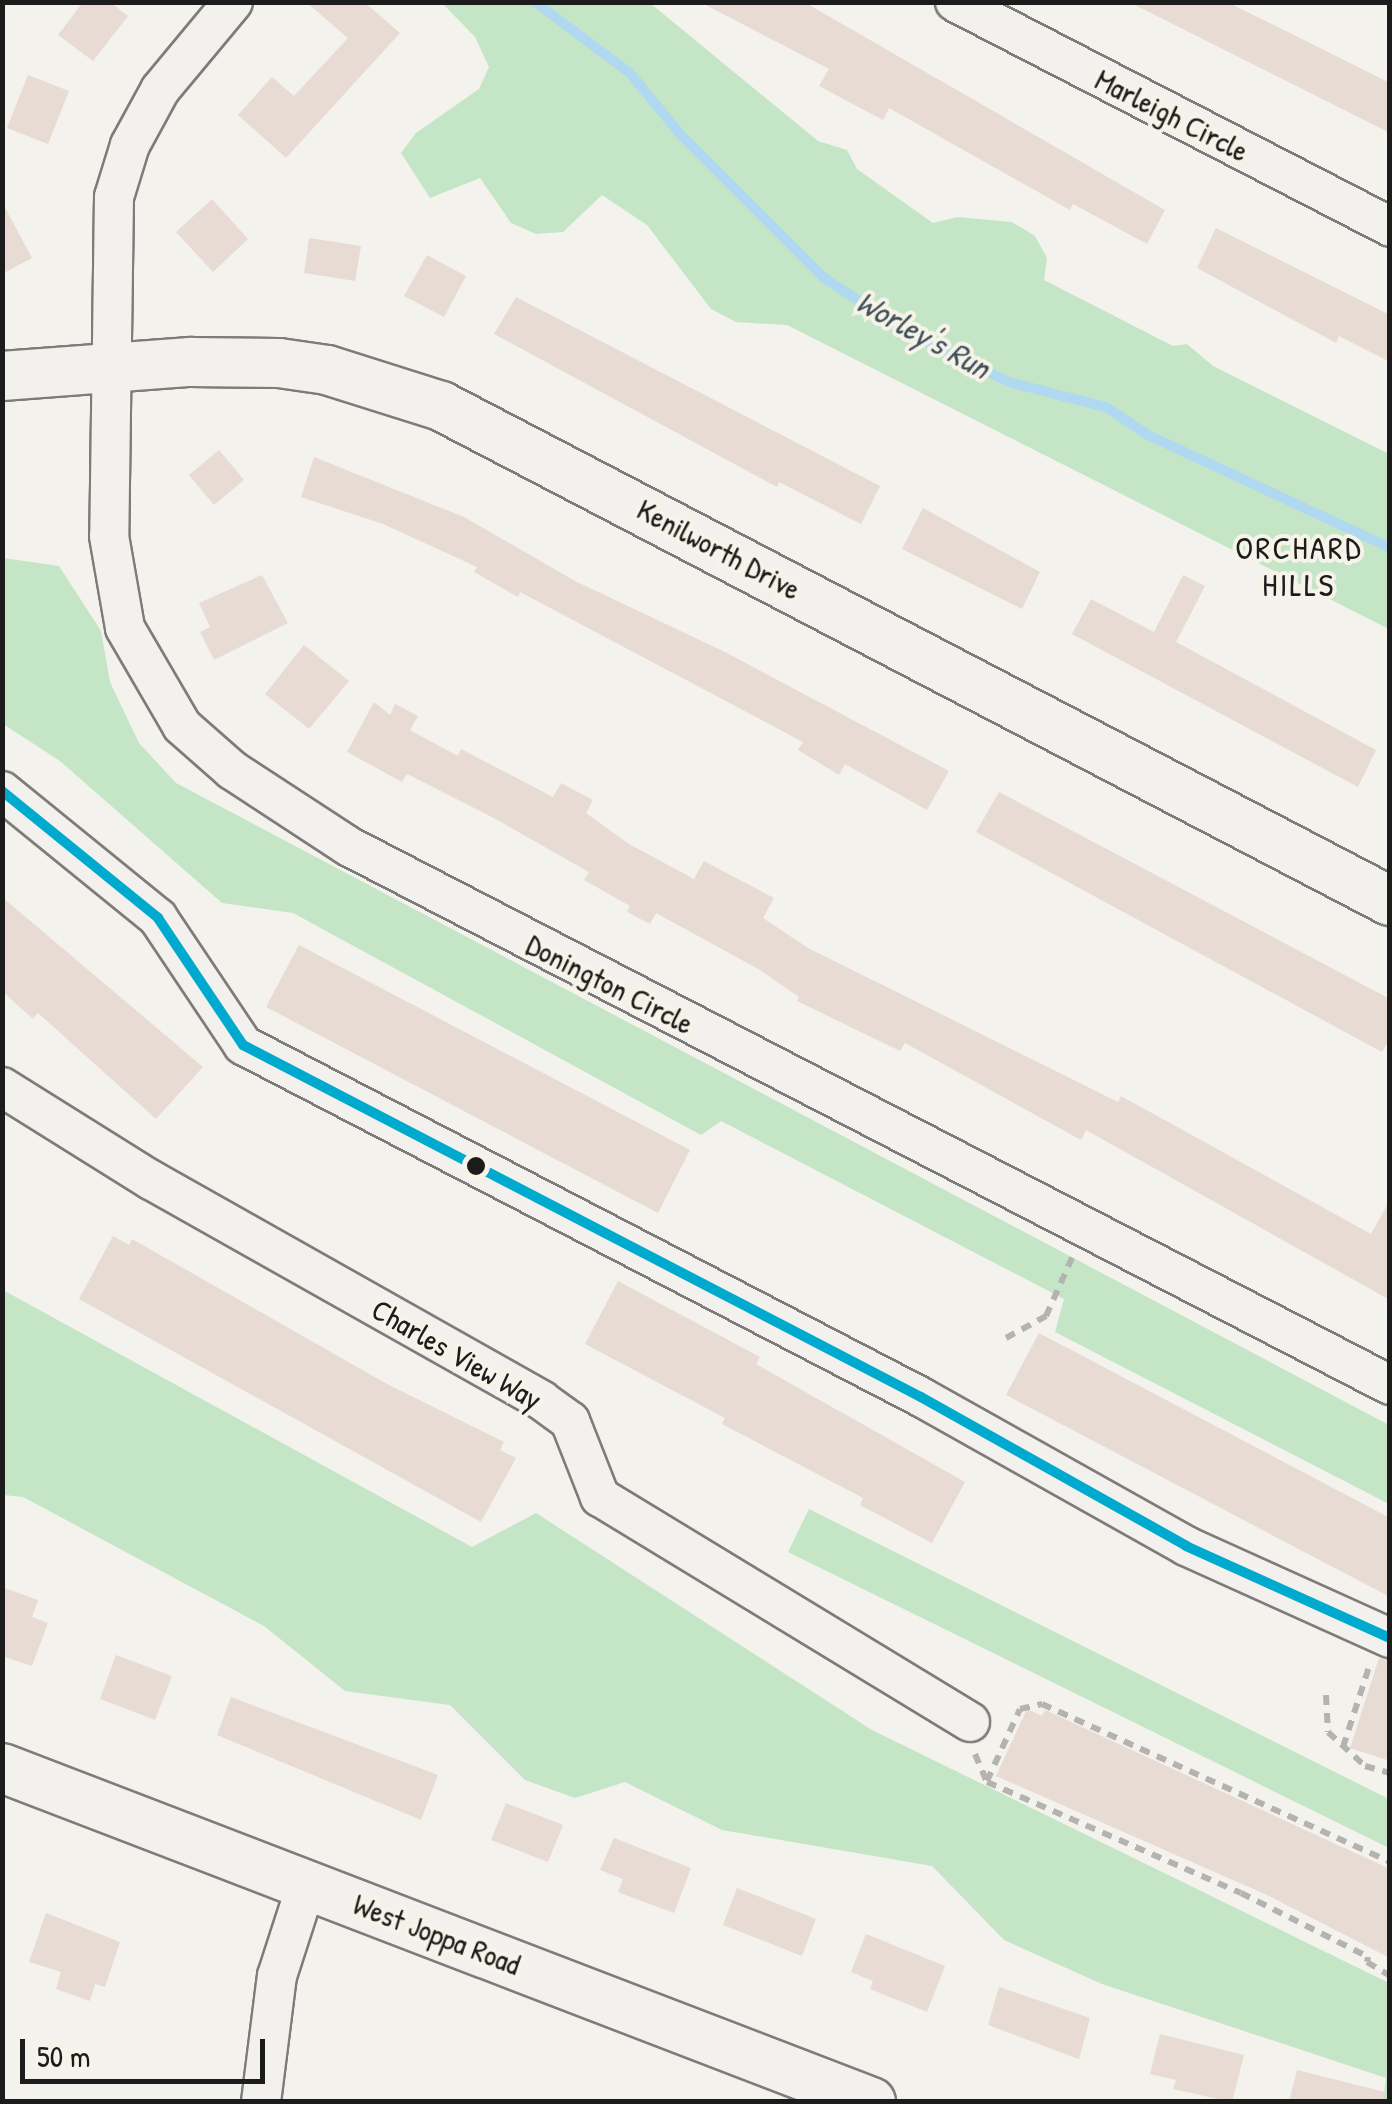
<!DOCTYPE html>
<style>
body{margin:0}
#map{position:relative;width:1392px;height:2104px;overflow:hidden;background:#f4f2ec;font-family:"Patrick Hand",sans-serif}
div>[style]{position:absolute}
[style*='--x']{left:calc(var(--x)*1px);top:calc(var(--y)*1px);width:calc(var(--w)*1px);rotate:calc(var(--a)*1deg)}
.green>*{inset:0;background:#c4e6c6}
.stream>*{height:10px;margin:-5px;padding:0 5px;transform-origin:5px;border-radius:5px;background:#b1d8f1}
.building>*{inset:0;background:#e7dbd4}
.path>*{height:6px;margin-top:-3px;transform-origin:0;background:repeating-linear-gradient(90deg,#b4b3b0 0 10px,transparent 0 18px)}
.roads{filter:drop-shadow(2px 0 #7d7c7a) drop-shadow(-2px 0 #7d7c7a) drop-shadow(0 2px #7d7c7a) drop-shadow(0 -2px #7d7c7a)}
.minor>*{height:38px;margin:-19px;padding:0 19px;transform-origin:19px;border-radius:19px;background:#f2f1ed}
.tertiary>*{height:48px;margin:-24px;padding:0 24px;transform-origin:24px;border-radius:24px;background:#f2f1ed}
.bus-1>*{height:10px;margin:-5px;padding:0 5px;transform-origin:5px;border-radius:5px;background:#00a9ce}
.dots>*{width:28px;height:28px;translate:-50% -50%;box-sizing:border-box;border:5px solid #f7f3e8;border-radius:50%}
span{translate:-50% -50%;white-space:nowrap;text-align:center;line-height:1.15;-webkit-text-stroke:8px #f7f3e8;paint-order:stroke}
.street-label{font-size:30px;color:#1c1c1c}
.water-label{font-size:32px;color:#40515c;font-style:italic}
.neighbourhood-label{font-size:32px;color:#1c1c1c;letter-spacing:2.5px}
.frame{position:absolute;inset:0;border:5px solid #1c1c1c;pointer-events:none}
.scale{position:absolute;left:20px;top:2039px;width:245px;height:45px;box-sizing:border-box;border:5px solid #1c1c1c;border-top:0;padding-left:12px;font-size:30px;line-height:35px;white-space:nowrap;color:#1c1c1c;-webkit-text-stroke:8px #f7f3e8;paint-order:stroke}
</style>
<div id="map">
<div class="green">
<div style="clip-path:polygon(442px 3px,650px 3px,818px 141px,847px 150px,857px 169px,933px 223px,957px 217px,1012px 222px,1035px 236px,1047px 258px,1044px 280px,1173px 346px,1187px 344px,1213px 366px,1389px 454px,1389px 629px,787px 325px,736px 322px,711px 309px,647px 225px,602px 195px,563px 232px,536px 234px,511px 223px,480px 178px,430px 198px,401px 153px,416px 133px,479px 89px,489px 67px,475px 37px)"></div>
<div style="clip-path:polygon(3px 558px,59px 566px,101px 631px,110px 682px,139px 743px,176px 783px,1389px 1425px,1389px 1504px,1055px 1332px,1064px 1299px,721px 1121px,701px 1135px,293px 913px,222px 903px,60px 761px,3px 724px)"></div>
<div style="clip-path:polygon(3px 1290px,472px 1547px,536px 1513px,872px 1730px,1389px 1983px,1389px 2101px,1383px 2101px,1386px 2078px,1102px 1984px,1004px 1940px,932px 1866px,722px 1830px,625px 1782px,575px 1798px,525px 1780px,450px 1705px,345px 1691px,264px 1626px,23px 1497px,3px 1495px)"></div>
<div style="clip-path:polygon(809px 1509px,1389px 1799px,1389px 1848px,788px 1552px)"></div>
</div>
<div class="stream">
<div style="--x:535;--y:2;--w:119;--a:36.8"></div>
<div style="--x:630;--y:73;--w:79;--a:50.7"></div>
<div style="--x:680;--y:134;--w:204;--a:45"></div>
<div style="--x:824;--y:278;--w:97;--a:33.2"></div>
<div style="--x:905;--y:331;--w:116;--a:26.1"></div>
<div style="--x:1009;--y:382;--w:100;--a:14.5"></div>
<div style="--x:1106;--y:407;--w:50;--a:33.7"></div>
<div style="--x:1148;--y:435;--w:267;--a:25"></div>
</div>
<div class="building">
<div style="clip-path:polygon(83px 2px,110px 2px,128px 16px,93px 61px,58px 35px)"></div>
<div style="clip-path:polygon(306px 2px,364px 2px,400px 33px,286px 158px,238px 115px,272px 77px,294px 96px,348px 38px)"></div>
<div style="clip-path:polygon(700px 2px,804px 2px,1165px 210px,1147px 244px,1073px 204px,1070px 210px,889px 108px,883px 120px,819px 86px,829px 69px)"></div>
<div style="clip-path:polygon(1129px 2px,1227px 2px,1294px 35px,1390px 83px,1390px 133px)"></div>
<div style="clip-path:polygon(28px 75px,69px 91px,48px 144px,7px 128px)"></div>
<div style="clip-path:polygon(212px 199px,248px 239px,213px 272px,176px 232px)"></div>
<div style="clip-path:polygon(2px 202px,32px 258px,2px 274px)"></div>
<div style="clip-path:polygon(1216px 228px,1390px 315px,1390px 362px,1339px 336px,1336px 343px,1197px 268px)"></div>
<div style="clip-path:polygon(309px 238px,361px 246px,355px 281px,304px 273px)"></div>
<div style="clip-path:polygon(427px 255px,466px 276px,444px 317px,404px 296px)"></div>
<div style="clip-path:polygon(516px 297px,880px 486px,861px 524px,779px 482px,777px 487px,494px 334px)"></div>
<div style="clip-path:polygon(219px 450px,244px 480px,214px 505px,189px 475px)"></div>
<div style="clip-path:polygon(314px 457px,464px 517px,575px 581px,725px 652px,949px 771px,927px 810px,845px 764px,839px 775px,798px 750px,803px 742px,520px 592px,518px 597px,474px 572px,477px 567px,383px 524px,301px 497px)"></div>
<div style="clip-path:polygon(923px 508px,1040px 572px,1022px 609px,902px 549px)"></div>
<div style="clip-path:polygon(262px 575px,288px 623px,214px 660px,200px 632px,210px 627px,199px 603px)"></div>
<div style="clip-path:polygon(1183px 575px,1205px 586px,1176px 642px,1376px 750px,1358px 787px,1072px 634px,1091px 599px,1154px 632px)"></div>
<div style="clip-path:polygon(304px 645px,349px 681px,309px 729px,265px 694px)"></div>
<div style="clip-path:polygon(374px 702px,390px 715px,395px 704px,418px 716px,410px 730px,458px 756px,461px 749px,553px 797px,561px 783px,593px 800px,586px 813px,629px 844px,694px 879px,704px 861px,774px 898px,763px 918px,808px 948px,1118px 1102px,1121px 1096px,1371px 1234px,1390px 1200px,1390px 1300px,1086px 1130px,1081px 1140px,905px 1043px,900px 1051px,797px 1001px,799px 997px,760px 970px,656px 913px,650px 924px,627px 912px,630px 906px,584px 880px,589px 872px,490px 816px,407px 774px,402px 782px,347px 752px)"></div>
<div style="clip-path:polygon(999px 792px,1390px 999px,1390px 1038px,1382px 1052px,976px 832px)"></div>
<div style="clip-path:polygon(2px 897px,203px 1067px,156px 1119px,38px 1013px,33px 1019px,2px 991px)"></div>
<div style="clip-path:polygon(299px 945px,690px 1150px,658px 1213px,266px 1007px)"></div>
<div style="clip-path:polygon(113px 1236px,129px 1245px,132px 1239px,387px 1384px,504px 1442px,500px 1450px,516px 1458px,481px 1522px,79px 1299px)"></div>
<div style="clip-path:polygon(618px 1281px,760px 1357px,756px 1364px,965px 1482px,932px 1543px,860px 1505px,863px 1498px,722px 1424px,725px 1418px,585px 1344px)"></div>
<div style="clip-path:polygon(1039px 1333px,1390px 1518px,1390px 1597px,1006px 1395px)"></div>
<div style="clip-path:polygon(2px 1587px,38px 1600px,32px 1617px,48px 1623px,32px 1666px,2px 1656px)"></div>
<div style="clip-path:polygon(116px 1655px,172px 1676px,155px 1720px,100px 1699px)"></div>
<div style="clip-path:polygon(1379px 1658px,1390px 1660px,1390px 1761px,1350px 1748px)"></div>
<div style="clip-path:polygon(231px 1697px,438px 1775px,421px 1820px,217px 1735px)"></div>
<div style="clip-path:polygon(1027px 1709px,1042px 1716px,1045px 1710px,1390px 1869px,1390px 1958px,1267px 1895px,996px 1776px)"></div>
<div style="clip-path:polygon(506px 1803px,563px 1825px,548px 1862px,491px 1840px)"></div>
<div style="clip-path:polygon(614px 1838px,691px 1868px,674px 1913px,618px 1892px,623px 1879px,600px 1870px)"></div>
<div style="clip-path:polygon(737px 1888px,816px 1919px,802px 1956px,723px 1925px)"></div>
<div style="clip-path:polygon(46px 1913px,120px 1942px,105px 1987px,95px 1984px,90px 2001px,56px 1989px,61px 1972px,29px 1962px)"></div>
<div style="clip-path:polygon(866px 1934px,945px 1966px,927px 2012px,870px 1989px,873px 1981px,851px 1972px)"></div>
<div style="clip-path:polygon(999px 1987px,1090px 2018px,1079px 2059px,988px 2025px)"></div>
<div style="clip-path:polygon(1160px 2034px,1244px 2055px,1232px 2102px,1173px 2089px,1176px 2080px,1150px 2074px)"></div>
<div style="clip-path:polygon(1297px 2070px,1385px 2092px,1384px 2102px,1289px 2102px)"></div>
</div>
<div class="path">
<div style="--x:1006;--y:1338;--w:46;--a:-28.8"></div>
<div style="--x:1046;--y:1316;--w:64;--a:-65.9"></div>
<div style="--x:1326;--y:1695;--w:37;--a:87"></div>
<div style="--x:1328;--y:1732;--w:50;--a:42.6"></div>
<div style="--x:1365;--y:1766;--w:26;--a:16"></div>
<div style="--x:1343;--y:1747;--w:84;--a:-72"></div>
<div style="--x:975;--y:1754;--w:30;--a:67"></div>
<div style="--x:987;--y:1782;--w:277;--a:23.6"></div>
<div style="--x:1241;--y:1893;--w:142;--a:26.7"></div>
<div style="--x:1368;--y:1957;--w:5;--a:101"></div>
<div style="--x:1367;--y:1962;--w:27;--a:31"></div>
<div style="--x:987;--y:1781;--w:79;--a:-65.4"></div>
<div style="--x:1020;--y:1709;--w:23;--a:-13"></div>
<div style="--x:1042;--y:1704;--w:382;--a:24.4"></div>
</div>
<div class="roads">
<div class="minor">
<div style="--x:233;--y:2;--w:114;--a:129.7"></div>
<div style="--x:160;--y:90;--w:63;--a:118.6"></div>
<div style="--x:130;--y:145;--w:54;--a:107.1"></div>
<div style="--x:114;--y:197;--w:339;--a:90.8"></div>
<div style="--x:109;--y:536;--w:93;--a:80.1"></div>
<div style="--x:125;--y:628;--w:113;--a:59.8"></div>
<div style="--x:182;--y:726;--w:67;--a:41.3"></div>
<div style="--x:232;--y:770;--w:139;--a:33.2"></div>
<div style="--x:348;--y:846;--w:1173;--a:27.35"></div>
<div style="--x:955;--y:2;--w:490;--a:27.3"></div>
<div style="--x:2;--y:791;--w:201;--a:39.1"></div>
<div style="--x:158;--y:918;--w:153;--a:56.2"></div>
<div style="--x:243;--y:1045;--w:764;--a:27.44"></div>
<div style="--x:921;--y:1397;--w:304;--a:29.3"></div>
<div style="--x:1186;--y:1546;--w:224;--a:24.3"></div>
<div style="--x:2;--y:1087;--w:176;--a:32"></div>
<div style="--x:151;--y:1180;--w:448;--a:29.4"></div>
<div style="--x:541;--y:1400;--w:36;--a:36"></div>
<div style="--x:570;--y:1421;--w:82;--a:68.5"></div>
<div style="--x:600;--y:1497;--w:433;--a:31.3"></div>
<div style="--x:261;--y:2102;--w:127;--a:-82.8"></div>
<div style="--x:277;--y:1976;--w:98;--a:-72.1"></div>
</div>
<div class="tertiary">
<div style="--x:2;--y:376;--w:189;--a:-4.3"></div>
<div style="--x:190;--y:362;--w:89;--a:0.6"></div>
<div style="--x:279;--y:363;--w:49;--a:8.3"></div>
<div style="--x:327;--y:370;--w:120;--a:17.5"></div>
<div style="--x:441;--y:406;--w:1070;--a:27.55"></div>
<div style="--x:2;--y:1768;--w:931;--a:21.02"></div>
</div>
</div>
<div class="bus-1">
<div style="--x:2;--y:791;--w:201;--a:39.1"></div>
<div style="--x:158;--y:918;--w:153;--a:56.2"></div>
<div style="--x:243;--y:1045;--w:764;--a:27.44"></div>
<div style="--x:921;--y:1397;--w:304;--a:29.3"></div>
<div style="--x:1186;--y:1546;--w:224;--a:24.3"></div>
</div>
<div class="dots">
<div style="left:476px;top:1166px;background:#1c1c1c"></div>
</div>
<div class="street-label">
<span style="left:1172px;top:115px;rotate:27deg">Marleigh Circle</span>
<span style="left:719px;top:549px;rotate:28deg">Kenilworth Drive</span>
<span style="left:610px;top:984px;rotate:27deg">Donington Circle</span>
<span style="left:457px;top:1354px;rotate:30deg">Charles View Way</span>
<span style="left:437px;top:1934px;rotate:21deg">West Joppa Road</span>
</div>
<div class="water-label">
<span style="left:923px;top:335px;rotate:29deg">Worley's Run</span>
</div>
<div class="neighbourhood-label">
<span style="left:1299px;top:567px">ORCHARD<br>HILLS</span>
</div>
<div class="frame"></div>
<div class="scale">50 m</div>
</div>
